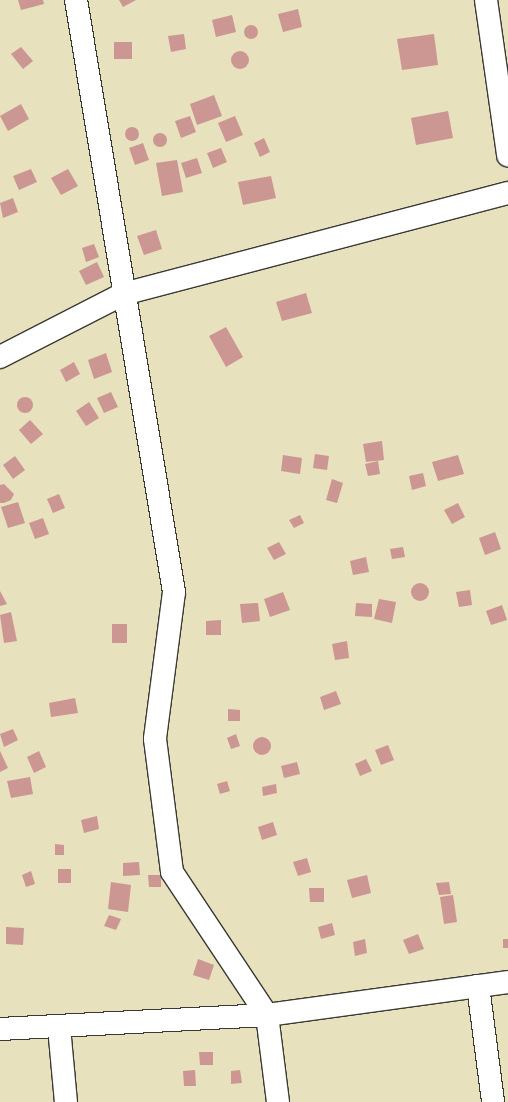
<!DOCTYPE html>
<style>
body{margin:0}
#map{position:relative;width:508px;height:1102px;overflow:hidden;background:#e7e1be;font-family:"Comic Neue",sans-serif}
div>[style]{position:absolute}
[style*='--x']{left:calc(var(--x)*1px);top:calc(var(--y)*1px);width:calc(var(--w)*1px);rotate:calc(var(--a)*1deg)}
.building>*{inset:0;background:#cc9693}
.round{border-radius:50%}
.roads{filter:drop-shadow(1px 0 #3a3a34) drop-shadow(-1px 0 #3a3a34) drop-shadow(0 1px #3a3a34) drop-shadow(0 -1px #3a3a34)}
.minor>*{height:22px;margin:-11px;padding:0 11px;transform-origin:11px;border-radius:11px;background:#fff}
span{translate:-50% -50%;white-space:nowrap;text-align:center;line-height:1.15;-webkit-text-stroke:4px #f7f3e8;paint-order:stroke}
</style>
<div id="map">
<div class="building">
<div style="clip-path:polygon(18px 0,43px 0,44px 4px,21px 10px)"></div>
<div style="clip-path:polygon(119px 0,136px 0,123px 7px)"></div>
<div style="clip-path:polygon(298px 9px,302px 27px,283px 32px,278px 14px)"></div>
<div style="clip-path:polygon(232px 15px,236px 32px,216px 37px,212px 20px)"></div>
<div class="round" style="left:244px;top:25px;width:14px;height:14px"></div>
<div style="clip-path:polygon(184px 34px,186px 49px,171px 52px,168px 36px)"></div>
<div style="clip-path:polygon(434px 34px,438px 65px,402px 70px,397px 39px)"></div>
<div style="clip-path:polygon(114px 42px,132px 42px,132px 59px,114px 59px)"></div>
<div style="clip-path:polygon(21px 47px,33px 61px,23px 69px,11px 54px)"></div>
<div class="round" style="left:231px;top:51px;width:18px;height:18px"></div>
<div style="clip-path:polygon(214px 95px,222px 116px,197px 125px,190px 104px)"></div>
<div style="clip-path:polygon(21px 104px,29px 119px,8px 131px,0 116px)"></div>
<div style="clip-path:polygon(448px 111px,453px 138px,416px 145px,411px 118px)"></div>
<div style="clip-path:polygon(190px 116px,196px 132px,181px 138px,175px 121px)"></div>
<div style="clip-path:polygon(235px 116px,243px 135px,226px 142px,218px 123px)"></div>
<div class="round" style="left:125px;top:127px;width:14px;height:14px"></div>
<div class="round" style="left:153px;top:133px;width:14px;height:14px"></div>
<div style="clip-path:polygon(264px 138px,270px 152px,260px 157px,254px 143px)"></div>
<div style="clip-path:polygon(143px 143px,149px 160px,135px 165px,129px 148px)"></div>
<div style="clip-path:polygon(221px 148px,227px 162px,213px 168px,207px 153px)"></div>
<div style="clip-path:polygon(197px 158px,202px 173px,186px 178px,181px 163px)"></div>
<div style="clip-path:polygon(177px 160px,183px 192px,162px 196px,156px 163px)"></div>
<div style="clip-path:polygon(31px 169px,37px 182px,19px 190px,13px 176px)"></div>
<div style="clip-path:polygon(68px 169px,78px 186px,61px 195px,51px 178px)"></div>
<div style="clip-path:polygon(271px 176px,276px 198px,243px 205px,238px 182px)"></div>
<div style="clip-path:polygon(13px 198px,18px 212px,3px 218px,0 203px)"></div>
<div style="clip-path:polygon(156px 230px,162px 249px,144px 255px,137px 236px)"></div>
<div style="clip-path:polygon(94px 244px,99px 257px,86px 262px,82px 248px)"></div>
<div style="clip-path:polygon(97px 262px,104px 277px,86px 285px,79px 271px)"></div>
<div style="clip-path:polygon(306px 293px,312px 313px,282px 321px,276px 302px)"></div>
<div style="clip-path:polygon(226px 327px,243px 357px,226px 367px,209px 336px)"></div>
<div style="clip-path:polygon(106px 353px,112px 372px,94px 379px,88px 360px)"></div>
<div style="clip-path:polygon(74px 362px,80px 374px,66px 382px,60px 370px)"></div>
<div style="clip-path:polygon(111px 392px,118px 407px,104px 413px,97px 398px)"></div>
<div class="round" style="left:17px;top:397px;width:16px;height:16px"></div>
<div style="clip-path:polygon(89px 402px,99px 418px,86px 426px,76px 411px)"></div>
<div style="clip-path:polygon(30px 420px,43px 434px,31px 444px,19px 430px)"></div>
<div style="clip-path:polygon(382px 441px,384px 460px,366px 462px,363px 444px)"></div>
<div style="clip-path:polygon(315px 454px,329px 456px,327px 470px,313px 468px)"></div>
<div style="clip-path:polygon(283px 455px,302px 458px,300px 474px,281px 471px)"></div>
<div style="clip-path:polygon(458px 455px,464px 474px,438px 481px,432px 462px)"></div>
<div style="clip-path:polygon(15px 456px,25px 470px,13px 479px,3px 465px)"></div>
<div style="clip-path:polygon(378px 461px,380px 474px,368px 476px,365px 464px)"></div>
<div style="clip-path:polygon(423px 473px,426px 486px,412px 490px,409px 476px)"></div>
<div style="clip-path:polygon(332px 479px,343px 483px,337px 503px,326px 500px)"></div>
<div style="clip-path:polygon(4px 484px,14px 494px,11px 500px,4px 503px,0 503px,0 485px)"></div>
<div style="clip-path:polygon(59px 494px,65px 508px,53px 513px,47px 499px)"></div>
<div style="clip-path:polygon(18px 502px,25px 523px,8px 528px,1px 507px)"></div>
<div style="clip-path:polygon(458px 503px,465px 517px,452px 524px,444px 510px)"></div>
<div style="clip-path:polygon(300px 515px,304px 523px,294px 528px,289px 520px)"></div>
<div style="clip-path:polygon(43px 518px,49px 534px,35px 539px,29px 523px)"></div>
<div style="clip-path:polygon(495px 532px,501px 549px,485px 555px,479px 538px)"></div>
<div style="clip-path:polygon(279px 542px,286px 554px,274px 560px,267px 548px)"></div>
<div style="clip-path:polygon(403px 547px,405px 557px,392px 559px,390px 549px)"></div>
<div style="clip-path:polygon(366px 557px,369px 572px,353px 575px,350px 561px)"></div>
<div class="round" style="left:411px;top:583px;width:18px;height:18px"></div>
<div style="clip-path:polygon(470px 590px,472px 605px,459px 607px,456px 592px)"></div>
<div style="clip-path:polygon(0 591px,7px 604px,0 606px)"></div>
<div style="clip-path:polygon(283px 592px,290px 610px,270px 617px,264px 599px)"></div>
<div style="clip-path:polygon(379px 599px,396px 602px,392px 623px,374px 619px)"></div>
<div style="clip-path:polygon(258px 603px,260px 621px,242px 623px,240px 604px)"></div>
<div style="clip-path:polygon(356px 603px,372px 604px,372px 617px,355px 616px)"></div>
<div style="clip-path:polygon(502px 605px,507px 620px,491px 625px,486px 611px)"></div>
<div style="clip-path:polygon(11px 612px,17px 641px,4px 643px,0 615px)"></div>
<div style="clip-path:polygon(221px 620px,221px 635px,206px 635px,206px 621px)"></div>
<div style="clip-path:polygon(112px 624px,127px 624px,127px 643px,112px 643px)"></div>
<div style="clip-path:polygon(347px 641px,349px 658px,335px 660px,332px 644px)"></div>
<div style="clip-path:polygon(336px 691px,341px 704px,324px 710px,320px 697px)"></div>
<div style="clip-path:polygon(75px 698px,78px 713px,51px 717px,49px 703px)"></div>
<div style="clip-path:polygon(228px 709px,240px 710px,240px 721px,228px 721px)"></div>
<div style="clip-path:polygon(13px 729px,18px 740px,4px 747px,0 734px)"></div>
<div style="clip-path:polygon(236px 734px,240px 746px,231px 749px,227px 738px)"></div>
<div class="round" style="left:253px;top:737px;width:18px;height:18px"></div>
<div style="clip-path:polygon(388px 745px,394px 760px,381px 765px,375px 750px)"></div>
<div style="clip-path:polygon(0 751px,8px 768px,0 772px)"></div>
<div style="clip-path:polygon(39px 751px,46px 767px,34px 773px,27px 757px)"></div>
<div style="clip-path:polygon(366px 759px,372px 771px,360px 776px,355px 764px)"></div>
<div style="clip-path:polygon(297px 762px,300px 774px,284px 778px,281px 766px)"></div>
<div style="clip-path:polygon(30px 777px,33px 794px,11px 798px,7px 781px)"></div>
<div style="clip-path:polygon(227px 781px,230px 791px,220px 794px,217px 784px)"></div>
<div style="clip-path:polygon(276px 784px,277px 793px,263px 796px,262px 787px)"></div>
<div style="clip-path:polygon(97px 816px,99px 829px,84px 833px,81px 820px)"></div>
<div style="clip-path:polygon(273px 822px,277px 835px,262px 840px,258px 827px)"></div>
<div style="clip-path:polygon(55px 844px,64px 845px,64px 855px,55px 855px)"></div>
<div style="clip-path:polygon(307px 858px,311px 872px,298px 876px,293px 862px)"></div>
<div style="clip-path:polygon(139px 862px,140px 875px,123px 876px,123px 863px)"></div>
<div style="clip-path:polygon(58px 869px,71px 869px,71px 883px,58px 883px)"></div>
<div style="clip-path:polygon(31px 871px,35px 884px,26px 887px,22px 875px)"></div>
<div style="clip-path:polygon(148px 875px,161px 875px,161px 887px,149px 887px)"></div>
<div style="clip-path:polygon(367px 875px,371px 893px,352px 898px,347px 880px)"></div>
<div style="clip-path:polygon(111px 882px,131px 885px,128px 912px,108px 909px)"></div>
<div style="clip-path:polygon(449px 882px,451px 894px,439px 895px,436px 883px)"></div>
<div style="clip-path:polygon(309px 888px,324px 888px,324px 902px,310px 902px)"></div>
<div style="clip-path:polygon(453px 895px,457px 922px,444px 924px,440px 897px)"></div>
<div style="clip-path:polygon(109px 915px,121px 919px,116px 930px,104px 926px)"></div>
<div style="clip-path:polygon(332px 923px,335px 935px,321px 939px,318px 927px)"></div>
<div style="clip-path:polygon(6px 927px,24px 928px,23px 945px,6px 944px)"></div>
<div style="clip-path:polygon(418px 934px,424px 949px,409px 954px,403px 940px)"></div>
<div style="clip-path:polygon(365px 939px,367px 953px,355px 956px,353px 942px)"></div>
<div style="clip-path:polygon(503px 939px,508px 939px,508px 948px,503px 948px)"></div>
<div style="clip-path:polygon(198px 959px,214px 965px,209px 980px,193px 975px)"></div>
<div style="clip-path:polygon(199px 1052px,213px 1052px,213px 1065px,200px 1065px)"></div>
<div style="clip-path:polygon(195px 1070px,196px 1086px,184px 1086px,183px 1071px)"></div>
<div style="clip-path:polygon(240px 1070px,242px 1083px,231px 1084px,231px 1071px)"></div>
</div>
<div class="roads">
<div class="minor">
<div style="--x:76;--y:0;--w:600;--a:80.6"></div>
<div style="--x:174;--y:592;--w:148;--a:97.4"></div>
<div style="--x:155;--y:739;--w:134;--a:82.7"></div>
<div style="--x:172;--y:872;--w:172;--a:56.4"></div>
<div style="--x:267;--y:1015;--w:88;--a:82.8"></div>
<div style="--x:486;--y:0;--w:157;--a:81.9"></div>
<div style="--x:0;--y:357;--w:138;--a:-27.1"></div>
<div style="--x:123;--y:294;--w:398;--a:-14.7"></div>
<div style="--x:478;--y:986;--w:117;--a:82.6"></div>
<div style="--x:59;--y:1027;--w:75;--a:84.7"></div>
<div style="--x:0;--y:1029;--w:267;--a:-3"></div>
<div style="--x:267;--y:1015;--w:243;--a:-7.8"></div>
</div>
</div>
</div>
